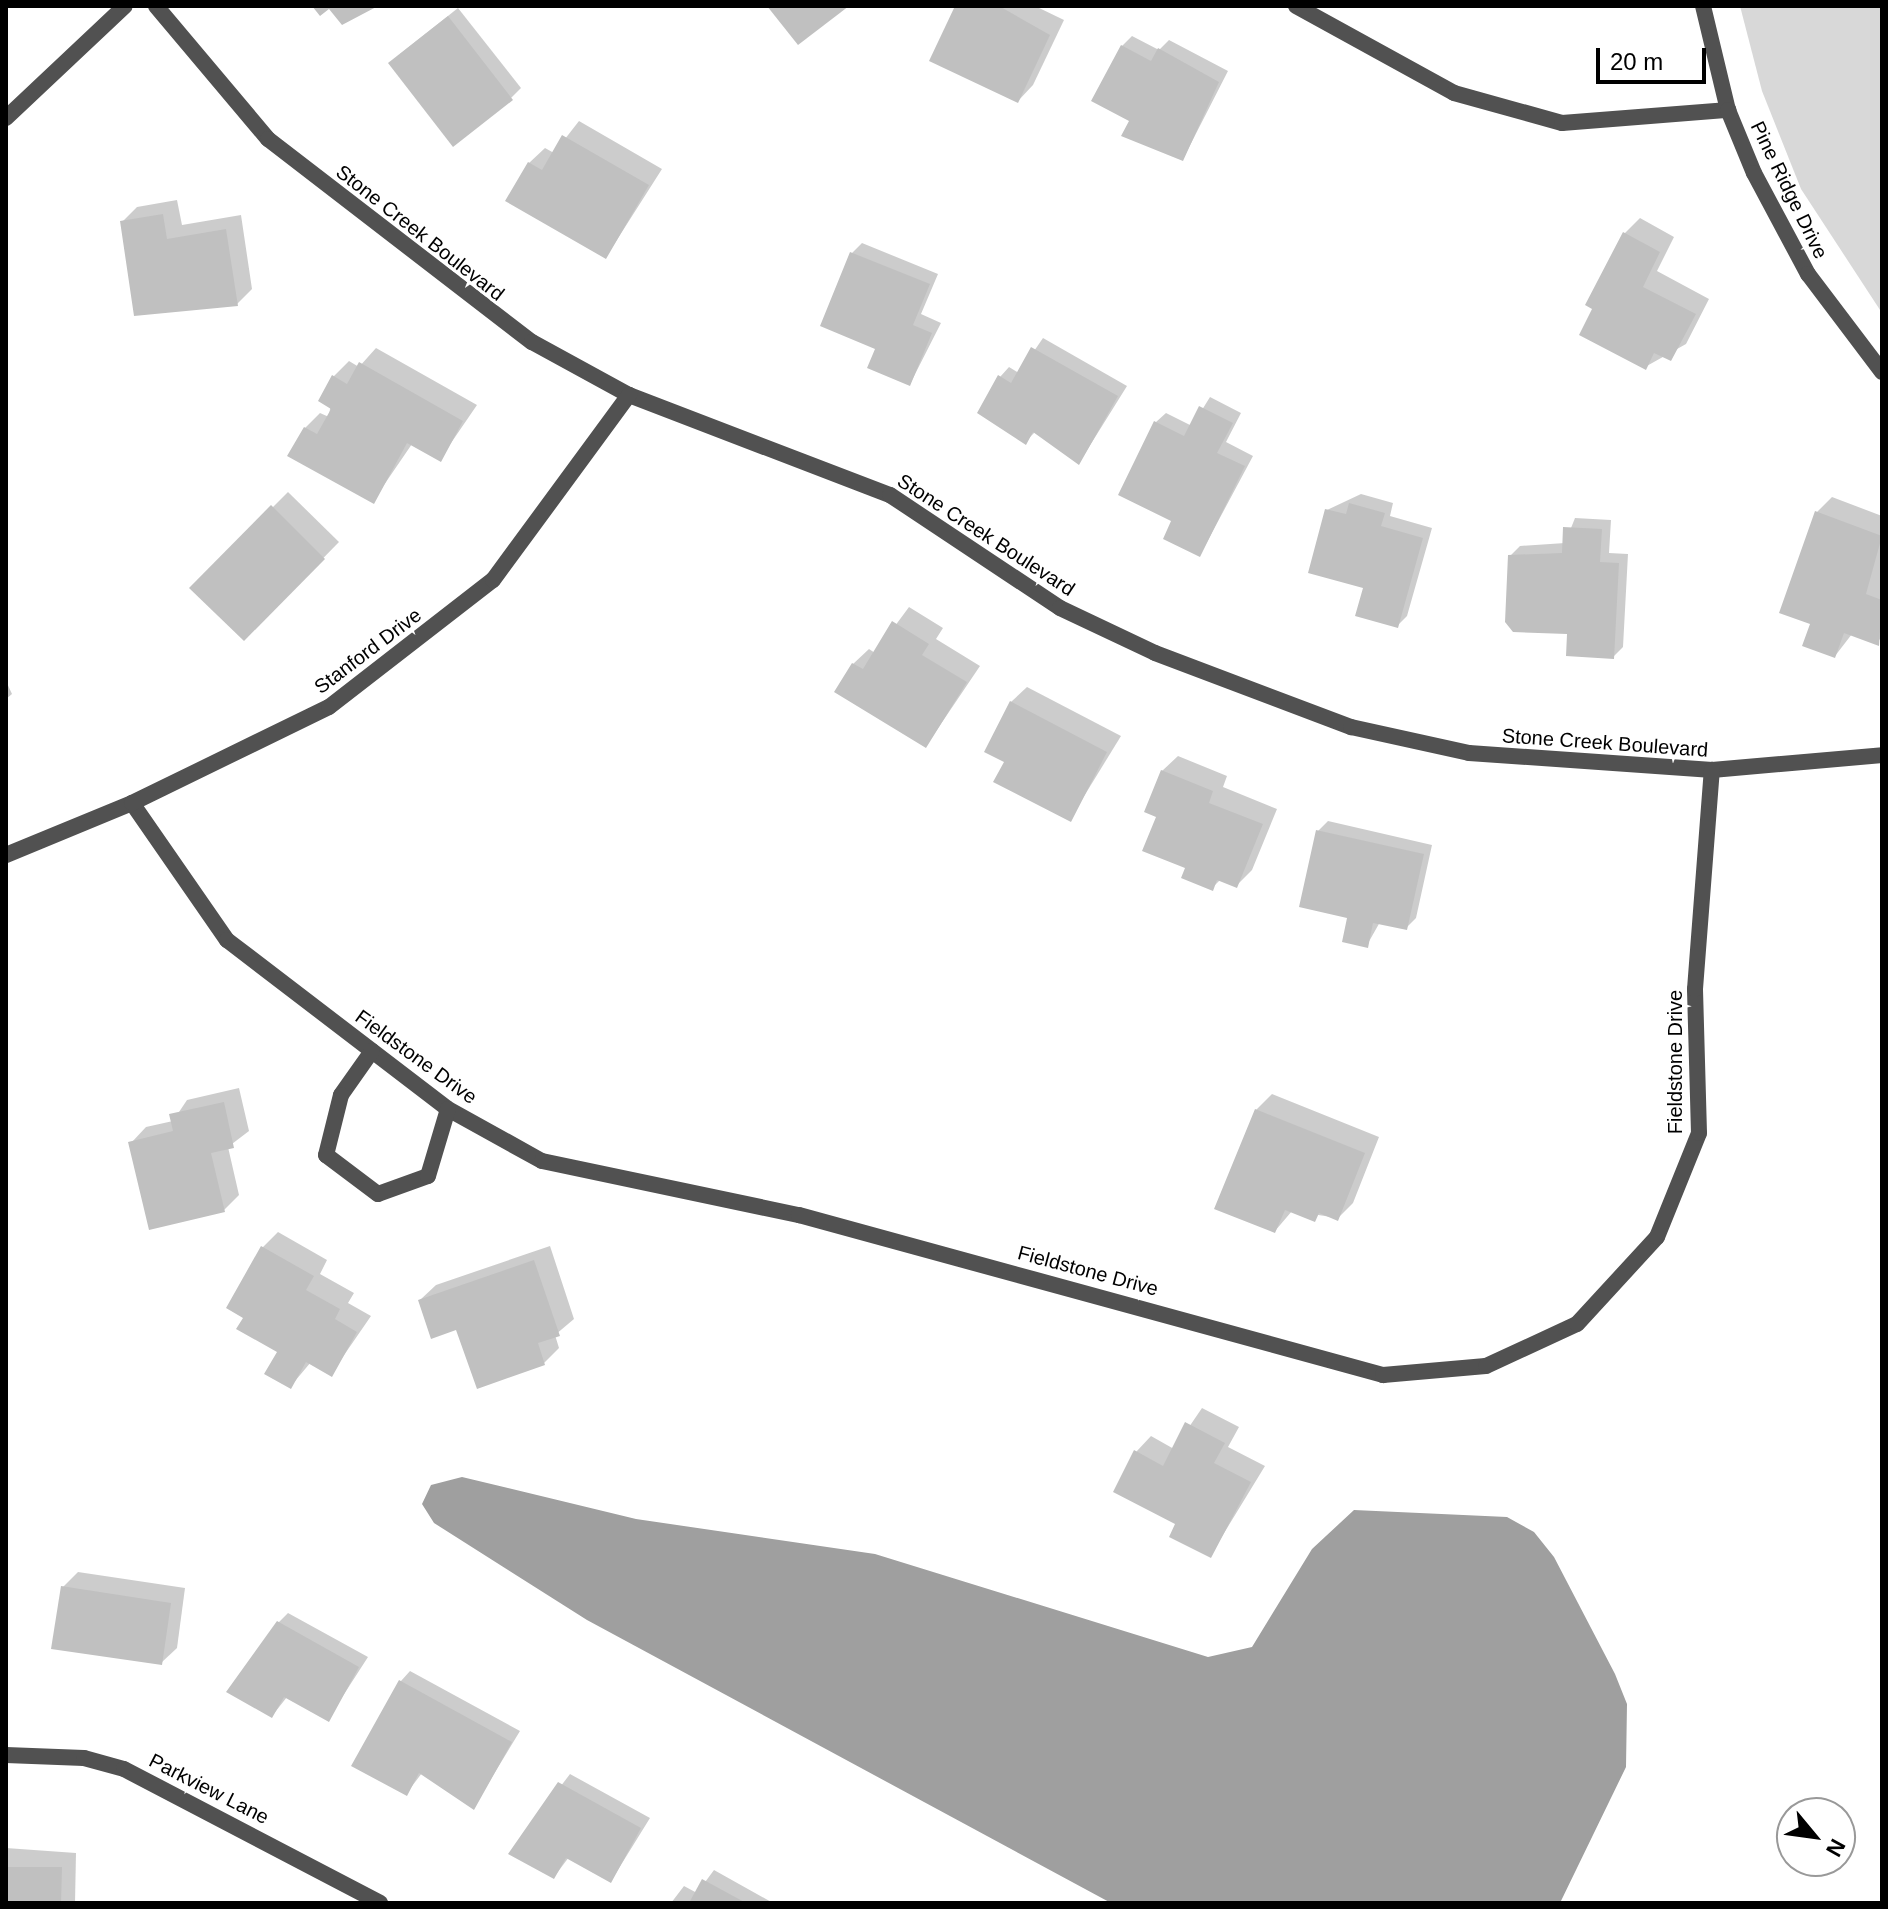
<!DOCTYPE html>
<style>
body{margin:0}
#map{position:relative;width:1888px;height:1909px;overflow:hidden;background:#fff;font-family:Arial,sans-serif}
div>[style]{position:absolute}
[style*='--x']{left:calc(var(--x)*1px);top:calc(var(--y)*1px);width:calc(var(--w)*1px);rotate:calc(var(--a)*1deg)}
.green>*{inset:0;background:#d8d8d8}
.water>*{inset:0;background:#9f9f9f}
.shadow>*{inset:0;background:#0003}
.building>*{inset:0;background:#c0c0c0}
.street>*{height:16px;margin:-8px;padding:0 8px;transform-origin:8px;border-radius:8px;background:#515151}
span{translate:-50% -50%;white-space:nowrap;text-align:center;line-height:1.15;-webkit-text-stroke:6px #fff;paint-order:stroke}
.street-label{font-size:20px;color:#000}
.frame{position:absolute;inset:0;border:8px solid #000;pointer-events:none}
.north{position:absolute;left:1776px;top:1797px;width:80px;height:80px;box-sizing:border-box;background:#fff;border:2px solid #999;border-radius:50%;rotate:119deg;font-size:22px;font-weight:700;line-height:32px;text-align:center;color:#000}
.north::after{content:'';display:block;margin:auto;width:28px;height:36px;background:#000;clip-path:polygon(50% 0,100% 100%,50% 72%,0 100%)}
.scale{position:absolute;left:1596px;top:48px;width:110px;height:36px;box-sizing:border-box;border:4px solid #000;border-top:0;padding-left:10px;font-size:24px;line-height:28px;white-space:nowrap;color:#000;-webkit-text-stroke:6px #fff;paint-order:stroke}
</style>
<div id="map">
<div class="green">
<div style="clip-path:polygon(1740px 6px,1882px 6px,1882px 313px,1801px 189px,1762px 91px)"></div>
</div>
<div class="water">
<div style="clip-path:polygon(462px 1477px,636px 1519px,875px 1554px,1208px 1657px,1252px 1647px,1312px 1549px,1354px 1510px,1507px 1517px,1534px 1532px,1554px 1557px,1615px 1674px,1627px 1704px,1626px 1767px,1560px 1903px,1111px 1903px,587px 1620px,434px 1523px,422px 1504px,431px 1485px)"></div>
</div>
<div class="shadow">
<div style="clip-path:polygon(957px 6px,1035px 6px,1064px 20px,1033px 85px,1018px 101px)"></div>
<div style="clip-path:polygon(458px 8px,521px 88px,511px 98px,400px 54px)"></div>
<div style="clip-path:polygon(1132px 36px,1159px 50px,1169px 40px,1228px 71px,1183px 159px,1132px 120px,1122px 46px)"></div>
<div style="clip-path:polygon(579px 121px,662px 169px,606px 257px,529px 163px,545px 148px,554px 153px)"></div>
<div style="clip-path:polygon(177px 200px,182px 225px,241px 215px,252px 289px,237px 304px,122px 222px,137px 207px)"></div>
<div style="clip-path:polygon(1640px 218px,1674px 237px,1657px 271px,1709px 299px,1686px 344px,1645px 367px,1595px 308px,1624px 234px)"></div>
<div style="clip-path:polygon(862px 243px,938px 274px,921px 314px,941px 323px,910px 384px,877px 348px,852px 253px)"></div>
<div style="clip-path:polygon(1043px 338px,1127px 386px,1079px 463px,1036px 431px,1025px 442px,1000px 377px,1009px 367px,1019px 373px)"></div>
<div style="clip-path:polygon(376px 348px,477px 405px,440px 459px,412px 444px,373px 501px,305px 428px,320px 413px,329px 417px,334px 376px,349px 361px,359px 367px)"></div>
<div style="clip-path:polygon(1210px 397px,1241px 413px,1226px 442px,1253px 456px,1200px 555px,1174px 520px,1156px 422px,1166px 413px,1192px 426px)"></div>
<div style="clip-path:polygon(288px 492px,339px 542px,244px 639px,192px 588px)"></div>
<div style="clip-path:polygon(1361px 494px,1393px 503px,1390px 516px,1432px 528px,1407px 616px,1397px 626px,1327px 510px)"></div>
<div style="clip-path:polygon(1832px 497px,1882px 516px,1882px 640px,1852px 634px,1835px 656px,1813px 623px,1817px 512px)"></div>
<div style="clip-path:polygon(1575px 518px,1611px 520px,1609px 553px,1628px 554px,1623px 647px,1613px 657px,1569px 632px,1510px 556px,1520px 546px,1565px 543px)"></div>
<div style="clip-path:polygon(909px 607px,943px 628px,936px 639px,980px 666px,926px 746px,853px 664px,869px 649px,875px 653px)"></div>
<div style="clip-path:polygon(6px 681px,12px 694px,6px 699px)"></div>
<div style="clip-path:polygon(1027px 687px,1121px 736px,1070px 819px,1006px 761px,1011px 702px)"></div>
<div style="clip-path:polygon(1178px 756px,1227px 776px,1223px 787px,1277px 809px,1252px 870px,1237px 885px,1221px 879px,1212px 888px,1187px 867px,1159px 816px,1162px 771px)"></div>
<div style="clip-path:polygon(1328px 821px,1432px 845px,1416px 918px,1406px 928px,1380px 922px,1367px 945px,1318px 831px)"></div>
<div style="clip-path:polygon(239px 1088px,249px 1131px,228px 1147px,239px 1195px,224px 1210px,131px 1143px,146px 1127px,173px 1121px,187px 1100px)"></div>
<div style="clip-path:polygon(1272px 1094px,1379px 1137px,1353px 1203px,1338px 1218px,1292px 1211px,1275px 1231px,1256px 1110px)"></div>
<div style="clip-path:polygon(278px 1232px,327px 1260px,320px 1274px,354px 1293px,348px 1303px,371px 1316px,331px 1374px,311px 1362px,290px 1387px,280px 1352px,246px 1317px,263px 1247px)"></div>
<div style="clip-path:polygon(550px 1246px,574px 1319px,555px 1335px,559px 1348px,544px 1363px,420px 1300px,436px 1285px)"></div>
<div style="clip-path:polygon(1202px 1408px,1239px 1427px,1228px 1447px,1265px 1466px,1210px 1556px,1178px 1524px,1136px 1452px,1151px 1436px,1174px 1449px)"></div>
<div style="clip-path:polygon(78px 1572px,185px 1588px,177px 1648px,161px 1663px,63px 1587px)"></div>
<div style="clip-path:polygon(288px 1613px,368px 1657px,328px 1719px,287px 1697px,272px 1716px,278px 1623px)"></div>
<div style="clip-path:polygon(410px 1671px,520px 1731px,474px 1807px,422px 1773px,406px 1794px,401px 1681px)"></div>
<div style="clip-path:polygon(570px 1774px,650px 1818px,611px 1881px,569px 1857px,554px 1877px,510px 1853px)"></div>
<div style="clip-path:polygon(6px 1848px,76px 1853px,75px 1903px,6px 1903px)"></div>
<div style="clip-path:polygon(714px 1870px,773px 1903px,671px 1903px,684px 1886px,697px 1893px)"></div>
</div>
<div class="building">
<div style="clip-path:polygon(312px 6px,378px 6px,342px 25px,329px 9px,320px 16px)"></div>
<div style="clip-path:polygon(767px 6px,849px 6px,798px 45px)"></div>
<div style="clip-path:polygon(955px 6px,999px 6px,1050px 35px,1018px 103px,929px 61px)"></div>
<div style="clip-path:polygon(448px 16px,513px 100px,453px 147px,388px 63px)"></div>
<div style="clip-path:polygon(1121px 45px,1151px 61px,1158px 48px,1219px 82px,1183px 161px,1121px 136px,1129px 121px,1091px 101px)"></div>
<div style="clip-path:polygon(562px 135px,649px 185px,606px 259px,505px 201px,528px 162px,542px 170px)"></div>
<div style="clip-path:polygon(163px 214px,167px 239px,226px 229px,238px 306px,134px 316px,120px 221px)"></div>
<div style="clip-path:polygon(1623px 232px,1660px 252px,1643px 287px,1696px 314px,1671px 361px,1654px 353px,1646px 370px,1579px 335px,1592px 309px,1585px 305px)"></div>
<div style="clip-path:polygon(850px 252px,930px 284px,913px 325px,932px 333px,910px 386px,867px 368px,875px 349px,820px 326px)"></div>
<div style="clip-path:polygon(1031px 347px,1118px 396px,1079px 465px,1033px 432px,1026px 445px,977px 413px,998px 375px,1011px 383px)"></div>
<div style="clip-path:polygon(359px 362px,463px 421px,441px 462px,407px 443px,374px 504px,287px 456px,304px 427px,317px 434px,331px 409px,318px 401px,332px 375px,347px 384px)"></div>
<div style="clip-path:polygon(1199px 406px,1233px 423px,1217px 453px,1245px 466px,1200px 557px,1163px 539px,1171px 521px,1118px 495px,1154px 421px,1184px 436px)"></div>
<div style="clip-path:polygon(1349px 503px,1385px 513px,1381px 526px,1423px 538px,1398px 628px,1355px 616px,1363px 588px,1308px 573px,1325px 509px,1346px 514px)"></div>
<div style="clip-path:polygon(271px 505px,325px 559px,244px 641px,189px 588px)"></div>
<div style="clip-path:polygon(1815px 511px,1882px 536px,1866px 594px,1882px 600px,1879px 646px,1844px 633px,1835px 658px,1802px 646px,1810px 624px,1779px 613px)"></div>
<div style="clip-path:polygon(1563px 527px,1602px 529px,1600px 562px,1619px 563px,1614px 659px,1566px 656px,1567px 634px,1513px 632px,1505px 622px,1508px 555px,1562px 553px)"></div>
<div style="clip-path:polygon(892px 621px,929px 644px,922px 655px,967px 682px,926px 748px,834px 692px,852px 663px,863px 669px)"></div>
<div style="clip-path:polygon(1010px 701px,1107px 752px,1071px 822px,993px 782px,1004px 762px,984px 752px)"></div>
<div style="clip-path:polygon(1161px 770px,1213px 791px,1209px 803px,1263px 824px,1237px 888px,1217px 880px,1213px 891px,1181px 878px,1185px 868px,1142px 851px,1156px 817px,1144px 812px)"></div>
<div style="clip-path:polygon(1316px 830px,1424px 854px,1407px 930px,1373px 923px,1368px 948px,1342px 942px,1347px 918px,1299px 907px)"></div>
<div style="clip-path:polygon(224px 1102px,234px 1148px,211px 1153px,225px 1212px,149px 1230px,128px 1142px,173px 1131px,169px 1114px)"></div>
<div style="clip-path:polygon(1255px 1109px,1365px 1153px,1338px 1221px,1319px 1213px,1315px 1222px,1285px 1210px,1275px 1233px,1214px 1209px)"></div>
<div style="clip-path:polygon(261px 1246px,314px 1276px,306px 1290px,340px 1309px,335px 1319px,357px 1332px,332px 1377px,306px 1362px,291px 1389px,264px 1374px,277px 1352px,236px 1329px,243px 1318px,226px 1308px)"></div>
<div style="clip-path:polygon(534px 1260px,560px 1336px,538px 1343px,545px 1365px,477px 1389px,456px 1330px,431px 1339px,418px 1300px)"></div>
<div style="clip-path:polygon(1185px 1422px,1225px 1443px,1214px 1463px,1251px 1482px,1211px 1558px,1169px 1537px,1175px 1524px,1113px 1492px,1134px 1450px,1163px 1466px)"></div>
<div style="clip-path:polygon(61px 1586px,171px 1603px,162px 1665px,51px 1649px)"></div>
<div style="clip-path:polygon(277px 1621px,359px 1667px,329px 1722px,284px 1697px,272px 1718px,226px 1692px)"></div>
<div style="clip-path:polygon(399px 1680px,512px 1742px,474px 1810px,419px 1773px,407px 1796px,351px 1766px)"></div>
<div style="clip-path:polygon(558px 1782px,641px 1828px,611px 1883px,566px 1858px,554px 1879px,508px 1854px)"></div>
<div style="clip-path:polygon(6px 1867px,62px 1867px,61px 1903px,6px 1903px)"></div>
<div style="clip-path:polygon(702px 1879px,746px 1903px,689px 1903px)"></div>
</div>
<div class="street">
<div style="--x:156;--y:6;--w:174;--a:49.9"></div>
<div style="--x:268;--y:139;--w:333;--a:37.6"></div>
<div style="--x:532;--y:342;--w:111;--a:28.7"></div>
<div style="--x:629;--y:395;--w:280;--a:21"></div>
<div style="--x:890;--y:495;--w:204;--a:33.6"></div>
<div style="--x:1060;--y:608;--w:105;--a:25.3"></div>
<div style="--x:1155;--y:653;--w:210;--a:20.7"></div>
<div style="--x:1351;--y:727;--w:121;--a:12.4"></div>
<div style="--x:1469;--y:753;--w:244;--a:4"></div>
<div style="--x:1712;--y:770;--w:171;--a:-5"></div>
<div style="--x:1296;--y:6;--w:180;--a:28.8"></div>
<div style="--x:1454;--y:93;--w:112;--a:15.5"></div>
<div style="--x:1562;--y:123;--w:167;--a:-4.5"></div>
<div style="--x:1703;--y:6;--w:107;--a:76.5"></div>
<div style="--x:1728;--y:110;--w:68;--a:67.6"></div>
<div style="--x:1754;--y:173;--w:115;--a:61.9"></div>
<div style="--x:1808;--y:274;--w:123;--a:52.9"></div>
<div style="--x:6;--y:118;--w:163;--a:-43.3"></div>
<div style="--x:132;--y:803;--w:167;--a:55.3"></div>
<div style="--x:227;--y:940;--w:278;--a:37.4"></div>
<div style="--x:448;--y:1109;--w:107;--a:29"></div>
<div style="--x:542;--y:1161;--w:263;--a:11.9"></div>
<div style="--x:799;--y:1215;--w:606;--a:15.32"></div>
<div style="--x:1383;--y:1375;--w:103;--a:-5"></div>
<div style="--x:1486;--y:1366;--w:100;--a:-24.8"></div>
<div style="--x:1577;--y:1324;--w:118;--a:-47.4"></div>
<div style="--x:1657;--y:1237;--w:112;--a:-68"></div>
<div style="--x:1699;--y:1133;--w:144;--a:-91.6"></div>
<div style="--x:1695;--y:989;--w:220;--a:-85.6"></div>
<div style="--x:6;--y:855;--w:136;--a:-22.4"></div>
<div style="--x:132;--y:803;--w:219;--a:-26"></div>
<div style="--x:329;--y:707;--w:207;--a:-37.8"></div>
<div style="--x:493;--y:580;--w:230;--a:-53.7"></div>
<div style="--x:372;--y:1051;--w:54;--a:125.2"></div>
<div style="--x:341;--y:1095;--w:62;--a:104"></div>
<div style="--x:326;--y:1155;--w:65;--a:36.9"></div>
<div style="--x:378;--y:1194;--w:53;--a:-19.8"></div>
<div style="--x:428;--y:1176;--w:70;--a:-73.4"></div>
<div style="--x:6;--y:1755;--w:78;--a:2.2"></div>
<div style="--x:84;--y:1758;--w:41;--a:15.4"></div>
<div style="--x:124;--y:1769;--w:289;--a:27.6"></div>
</div>
<div class="street-label">
<span style="left:1789px;top:190px;rotate:64deg">Pine Ridge Drive</span>
<span style="left:420px;top:233px;rotate:38deg">Stone Creek Boulevard</span>
<span style="left:986px;top:535px;rotate:33deg">Stone Creek Boulevard</span>
<span style="left:368px;top:651px;rotate:-37deg">Stanford Drive</span>
<span style="left:1605px;top:743px;rotate:4deg">Stone Creek Boulevard</span>
<span style="left:416px;top:1057px;rotate:36deg">Fieldstone Drive</span>
<span style="left:1675px;top:1062px;rotate:-90deg">Fieldstone Drive</span>
<span style="left:1088px;top:1271px;rotate:15deg">Fieldstone Drive</span>
<span style="left:209px;top:1789px;rotate:27deg">Parkview Lane</span>
</div>
<div class="frame"></div>
<div class="north">N</div>
<div class="scale">20 m</div>
</div>
